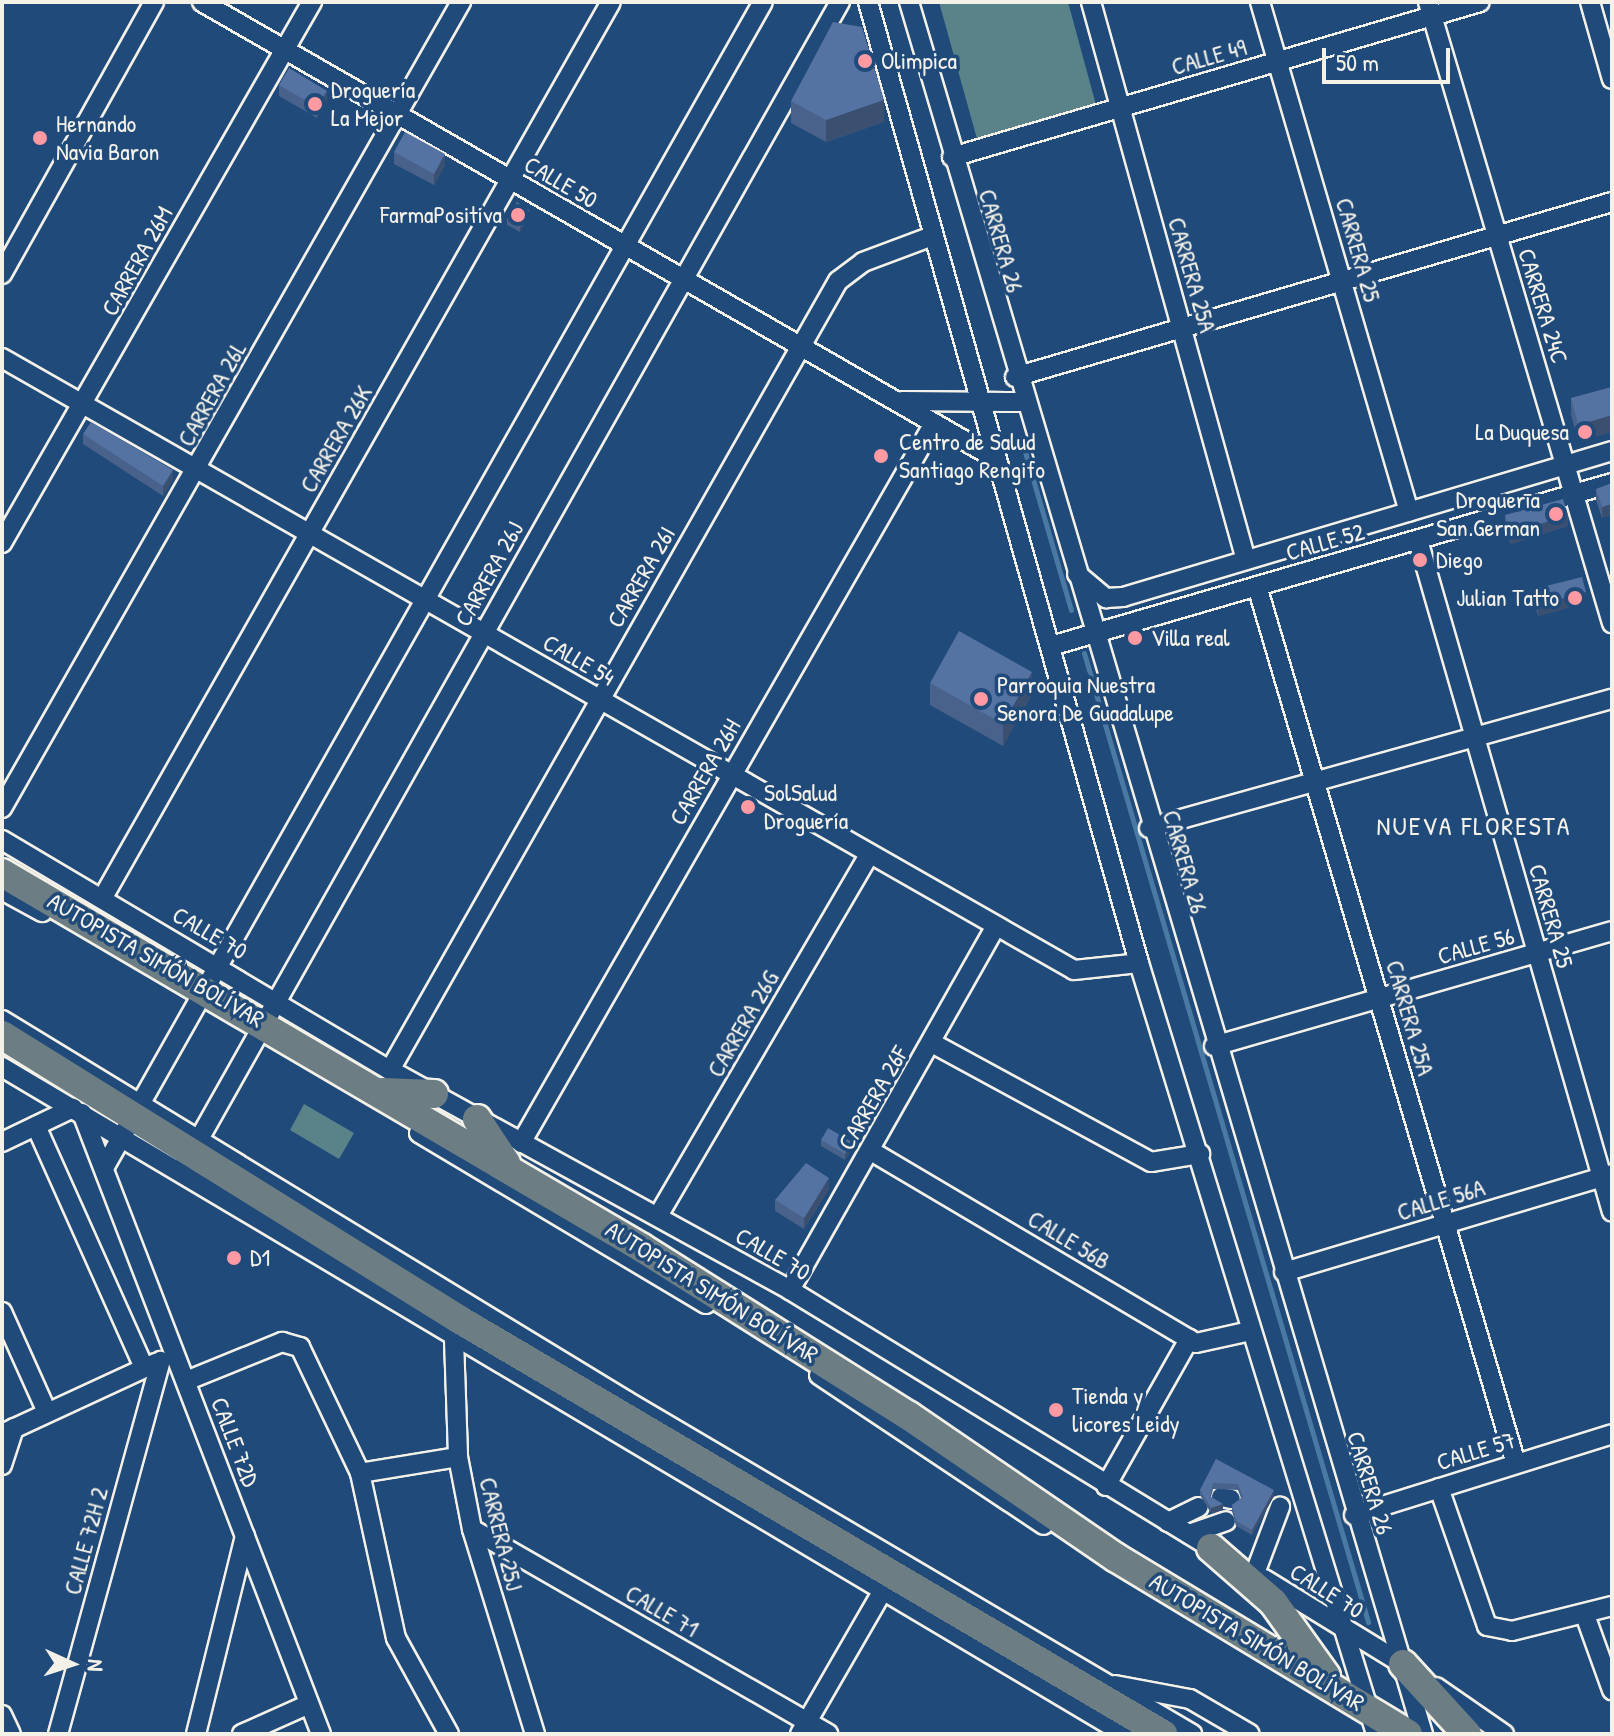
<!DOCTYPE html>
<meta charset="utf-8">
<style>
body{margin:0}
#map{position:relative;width:1614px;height:1736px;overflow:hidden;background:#1f4a7a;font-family:"Patrick Hand",sans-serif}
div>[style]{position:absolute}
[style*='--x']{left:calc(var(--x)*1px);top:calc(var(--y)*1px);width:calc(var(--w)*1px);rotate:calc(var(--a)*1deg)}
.green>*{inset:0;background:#5a8289}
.stream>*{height:5px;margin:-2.5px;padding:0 2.5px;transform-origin:2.5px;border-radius:2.5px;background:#4a7aa3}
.roads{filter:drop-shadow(2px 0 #f4f1e8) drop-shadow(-2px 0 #f4f1e8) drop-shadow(0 2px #f4f1e8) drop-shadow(0 -2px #f4f1e8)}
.minor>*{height:18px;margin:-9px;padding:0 9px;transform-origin:9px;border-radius:9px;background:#1f4a7a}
.highway>*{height:28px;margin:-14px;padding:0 14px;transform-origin:14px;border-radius:14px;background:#6c7e84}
.wall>*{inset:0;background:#48628b}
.shaded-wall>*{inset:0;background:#3b5071}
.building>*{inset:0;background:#5472a2}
.dots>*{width:22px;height:22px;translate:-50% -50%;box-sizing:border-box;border:4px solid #1f4a7a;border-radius:50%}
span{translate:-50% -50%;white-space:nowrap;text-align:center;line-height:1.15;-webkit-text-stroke:7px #1f4a7a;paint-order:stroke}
.street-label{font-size:24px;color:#f4f1e8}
.poi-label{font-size:24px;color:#f4f1e8}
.left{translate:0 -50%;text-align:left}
.right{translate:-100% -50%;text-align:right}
.neighbourhood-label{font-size:26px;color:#f4f1e8;letter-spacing:2px}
.frame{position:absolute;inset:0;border:4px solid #f4f1e8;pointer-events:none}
.north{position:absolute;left:32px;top:1624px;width:80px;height:80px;-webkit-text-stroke:6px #1f4a7a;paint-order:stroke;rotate:93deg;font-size:22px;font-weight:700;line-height:32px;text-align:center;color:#f4f1e8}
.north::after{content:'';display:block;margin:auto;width:28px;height:36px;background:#f4f1e8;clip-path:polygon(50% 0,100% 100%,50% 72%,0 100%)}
.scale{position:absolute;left:1322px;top:48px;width:128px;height:36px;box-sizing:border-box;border:4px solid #f4f1e8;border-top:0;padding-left:10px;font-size:24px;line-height:28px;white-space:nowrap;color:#f4f1e8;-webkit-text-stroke:6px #1f4a7a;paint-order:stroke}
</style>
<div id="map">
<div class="green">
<div style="clip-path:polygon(939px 2px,1068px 2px,1096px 105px,977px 139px)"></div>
<div style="clip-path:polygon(304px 1104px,354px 1133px,339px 1159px,290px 1130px)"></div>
</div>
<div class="stream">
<div style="--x:1021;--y:438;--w:179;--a:73.8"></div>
<div style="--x:1084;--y:653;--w:1010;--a:73.66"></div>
</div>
<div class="roads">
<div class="minor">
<div style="--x:202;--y:2;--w:913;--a:29.91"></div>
<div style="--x:868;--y:2;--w:998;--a:74.25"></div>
<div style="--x:1139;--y:963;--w:807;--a:72.91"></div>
<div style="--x:909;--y:2;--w:1807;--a:73.47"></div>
<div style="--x:1091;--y:2;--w:579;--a:74.48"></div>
<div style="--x:1260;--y:2;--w:531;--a:73.71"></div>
<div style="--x:1428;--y:2;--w:648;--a:73.5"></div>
<div style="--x:1590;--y:2;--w:80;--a:74.1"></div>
<div style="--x:952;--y:157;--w:550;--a:-16.36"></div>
<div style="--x:2;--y:274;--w:312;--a:-60.8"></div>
<div style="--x:2;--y:358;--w:1234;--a:29.72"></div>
<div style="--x:1074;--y:970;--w:65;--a:-6.1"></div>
<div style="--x:1015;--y:377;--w:622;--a:-16.34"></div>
<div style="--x:902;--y:401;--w:120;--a:0.5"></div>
<div style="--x:1418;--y:540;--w:699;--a:73.9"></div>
<div style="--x:2;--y:543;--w:624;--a:-60.19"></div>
<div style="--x:1077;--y:574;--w:38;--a:40"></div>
<div style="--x:1106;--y:598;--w:17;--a:-3"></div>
<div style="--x:1123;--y:597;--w:510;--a:-16.62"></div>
<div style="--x:1257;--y:586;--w:915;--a:73.56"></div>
<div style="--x:1051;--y:646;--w:584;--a:-16.2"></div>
<div style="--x:2;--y:808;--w:928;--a:-60.34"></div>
<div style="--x:1149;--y:828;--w:481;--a:-15.6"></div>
<div style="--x:2;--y:840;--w:451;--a:30.7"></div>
<div style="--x:390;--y:1070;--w:457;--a:28.8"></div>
<div style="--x:790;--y:1290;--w:502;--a:31.47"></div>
<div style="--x:2;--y:890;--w:46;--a:28.8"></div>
<div style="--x:102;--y:899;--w:1031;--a:-60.43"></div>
<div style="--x:2;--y:1020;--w:732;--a:31.37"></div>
<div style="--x:627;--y:1401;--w:656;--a:30.51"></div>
<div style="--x:932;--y:1043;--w:249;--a:28.5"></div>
<div style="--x:1151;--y:1162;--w:50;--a:-9.3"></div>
<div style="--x:1214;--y:1046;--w:414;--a:-16.1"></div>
<div style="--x:2;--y:1067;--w:1306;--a:30.71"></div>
<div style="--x:390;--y:1070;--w:907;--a:-60.41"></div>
<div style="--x:838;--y:281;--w:31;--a:-37"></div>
<div style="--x:863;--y:262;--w:72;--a:-20.5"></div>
<div style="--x:82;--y:1113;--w:665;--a:68.95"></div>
<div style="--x:36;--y:1126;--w:264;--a:65.9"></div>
<div style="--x:419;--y:1133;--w:334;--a:30.8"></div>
<div style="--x:2;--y:1142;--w:79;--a:-25.6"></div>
<div style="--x:521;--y:1143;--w:828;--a:-60.15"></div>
<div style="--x:871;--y:1151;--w:377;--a:30.6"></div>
<div style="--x:1196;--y:1343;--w:55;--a:-12.5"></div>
<div style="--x:104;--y:1168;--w:1339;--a:-60.53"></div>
<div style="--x:181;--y:1171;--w:1342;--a:-60.59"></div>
<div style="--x:658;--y:1216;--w:418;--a:-59.7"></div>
<div style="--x:1284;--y:1272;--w:342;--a:-16.6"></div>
<div style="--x:790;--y:1290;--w:417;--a:-60.5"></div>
<div style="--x:2;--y:1312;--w:110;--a:65.8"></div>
<div style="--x:454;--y:1340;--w:117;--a:88"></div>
<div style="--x:458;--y:1457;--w:73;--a:79"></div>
<div style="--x:472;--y:1529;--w:214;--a:72.9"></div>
<div style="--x:819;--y:1375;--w:270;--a:33.7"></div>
<div style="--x:186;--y:1381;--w:104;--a:-22.1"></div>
<div style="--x:282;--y:1342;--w:19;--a:16"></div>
<div style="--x:300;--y:1347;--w:140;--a:64.5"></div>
<div style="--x:360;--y:1473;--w:169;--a:77.7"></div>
<div style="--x:396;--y:1638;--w:110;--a:61.1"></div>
<div style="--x:2;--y:1434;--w:170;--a:-24.8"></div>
<div style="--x:2;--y:1465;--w:39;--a:-72"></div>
<div style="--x:360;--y:1473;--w:99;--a:-9.3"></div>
<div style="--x:1106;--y:1486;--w:169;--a:-60.5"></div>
<div style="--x:1439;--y:1488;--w:146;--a:70.8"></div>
<div style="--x:1487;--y:1626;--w:25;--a:11"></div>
<div style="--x:1512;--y:1631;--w:103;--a:-14"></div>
<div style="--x:1221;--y:1497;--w:10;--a:11"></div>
<div style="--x:1354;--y:1515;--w:270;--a:-17.4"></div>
<div style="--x:1168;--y:1522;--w:34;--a:-26"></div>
<div style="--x:472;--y:1529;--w:411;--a:29.9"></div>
<div style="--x:1189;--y:1534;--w:39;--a:-19"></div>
<div style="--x:1255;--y:1573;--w:71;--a:-69.3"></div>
<div style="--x:1264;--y:1579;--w:167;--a:31.5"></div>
<div style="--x:1585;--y:1615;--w:80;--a:70.2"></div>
<div style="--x:1115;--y:1685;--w:76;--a:10.6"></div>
<div style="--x:1190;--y:1699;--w:69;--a:30.3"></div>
<div style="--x:1436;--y:1687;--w:83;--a:34.7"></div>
<div style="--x:2;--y:1715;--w:21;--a:65"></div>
<div style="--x:58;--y:1734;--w:387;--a:-74.6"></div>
<div style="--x:196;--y:1734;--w:204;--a:-76.1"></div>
<div style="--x:242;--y:1734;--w:73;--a:-24.1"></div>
<div style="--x:800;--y:1734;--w:164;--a:-60"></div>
</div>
<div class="highway">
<div style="--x:2;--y:873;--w:742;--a:30.37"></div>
<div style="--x:642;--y:1248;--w:315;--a:32.2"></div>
<div style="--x:909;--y:1416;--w:250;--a:34.4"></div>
<div style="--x:1115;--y:1557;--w:342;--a:31.1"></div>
<div style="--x:2;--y:1035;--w:539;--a:31.89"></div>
<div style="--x:460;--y:1320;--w:816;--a:30.49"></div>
<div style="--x:383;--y:1092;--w:51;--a:2.2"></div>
<div style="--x:477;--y:1119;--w:53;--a:56.6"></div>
<div style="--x:1211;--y:1548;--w:82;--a:41.1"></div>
<div style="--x:1273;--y:1602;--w:91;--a:54.4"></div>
<div style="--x:1403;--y:1664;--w:95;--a:47.6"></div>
</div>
</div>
<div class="wall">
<div style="clip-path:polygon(279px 85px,327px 102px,317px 118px,279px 96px)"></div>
<div style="clip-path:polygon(791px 101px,884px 122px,826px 142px,791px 123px)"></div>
<div style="clip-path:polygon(394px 152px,445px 165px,434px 185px,394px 164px)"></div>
<div style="clip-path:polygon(529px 216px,520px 232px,507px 225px,507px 219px)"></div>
<div style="clip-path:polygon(1612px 387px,1612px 432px,1578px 441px,1571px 415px,1571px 398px)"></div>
<div style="clip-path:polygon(83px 434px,173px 479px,163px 496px,83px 444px)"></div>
<div style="clip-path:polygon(1612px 483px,1602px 518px,1596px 500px,1596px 489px)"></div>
<div style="clip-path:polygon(1505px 515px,1568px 526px,1511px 544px,1505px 526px)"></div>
<div style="clip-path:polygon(1534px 589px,1586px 603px,1538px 616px,1534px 600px)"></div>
<div style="clip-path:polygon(930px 683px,1032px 694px,1003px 746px,930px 705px)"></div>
<div style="clip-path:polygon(821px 1140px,852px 1148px,845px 1160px,821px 1146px)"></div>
<div style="clip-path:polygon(829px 1189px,804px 1229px,775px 1211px,775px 1200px)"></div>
<div style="clip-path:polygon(1216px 1459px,1274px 1496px,1252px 1535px,1236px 1526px,1232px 1511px,1232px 1505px,1241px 1498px,1238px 1490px,1213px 1489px,1211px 1497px,1223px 1510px,1211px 1513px,1200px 1495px,1200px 1490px)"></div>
</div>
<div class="shaded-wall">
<div style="clip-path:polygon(327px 91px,327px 102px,317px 118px,317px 107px)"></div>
<div style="clip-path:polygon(884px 100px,884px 122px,826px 142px,826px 120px)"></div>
<div style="clip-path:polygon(445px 154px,445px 165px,434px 185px,434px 174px)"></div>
<div style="clip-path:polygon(529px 210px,529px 216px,520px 232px,520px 227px)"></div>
<div style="clip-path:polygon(1612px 415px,1612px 432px,1578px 441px,1578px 425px)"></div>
<div style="clip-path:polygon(173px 470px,173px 479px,163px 496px,163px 486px)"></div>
<div style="clip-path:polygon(1612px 504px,1612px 515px,1602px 518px,1602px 507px)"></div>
<div style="clip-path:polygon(1568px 515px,1568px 526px,1511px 544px,1511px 533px)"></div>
<div style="clip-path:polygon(1586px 592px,1586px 603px,1538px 616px,1538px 605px)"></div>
<div style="clip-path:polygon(1032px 672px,1032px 694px,1003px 746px,1003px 724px)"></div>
<div style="clip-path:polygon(852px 1142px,852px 1148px,845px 1160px,845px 1154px)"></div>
<div style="clip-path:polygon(829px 1178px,829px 1189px,804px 1229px,804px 1218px)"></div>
<div style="clip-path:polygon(1274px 1490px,1274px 1496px,1252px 1535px,1252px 1530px)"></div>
<div style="clip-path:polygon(1223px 1504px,1223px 1510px,1211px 1513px,1211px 1508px)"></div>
</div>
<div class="building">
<div style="clip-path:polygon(833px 22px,862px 27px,884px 100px,826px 120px,791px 101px)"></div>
<div style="clip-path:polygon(289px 68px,327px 91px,317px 107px,279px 85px)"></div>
<div style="clip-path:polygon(405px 132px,445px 154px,434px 174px,394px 152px)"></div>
<div style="clip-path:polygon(517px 202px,529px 210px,520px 227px,507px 219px)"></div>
<div style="clip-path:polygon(1612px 387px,1612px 415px,1578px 425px,1571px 398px)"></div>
<div style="clip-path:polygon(91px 422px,173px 470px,163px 486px,83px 434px)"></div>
<div style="clip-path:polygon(1612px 483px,1612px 504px,1602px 507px,1596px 489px)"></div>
<div style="clip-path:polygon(1563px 499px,1568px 515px,1511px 533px,1505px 515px)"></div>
<div style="clip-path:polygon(1582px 577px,1586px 592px,1538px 605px,1534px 589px)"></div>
<div style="clip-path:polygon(959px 631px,1032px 672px,1003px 724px,930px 683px)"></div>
<div style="clip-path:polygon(828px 1128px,852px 1142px,845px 1154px,821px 1140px)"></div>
<div style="clip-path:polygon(806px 1163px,829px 1178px,804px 1218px,775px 1200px)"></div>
<div style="clip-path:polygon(1216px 1459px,1274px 1490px,1252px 1530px,1236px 1521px,1232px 1505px,1243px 1497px,1238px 1484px,1213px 1483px,1210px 1496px,1223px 1504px,1211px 1508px,1200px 1490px)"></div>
</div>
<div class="dots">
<div style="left:865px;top:61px;background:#ff9aa2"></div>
<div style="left:315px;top:104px;background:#ff9aa2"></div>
<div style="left:40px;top:138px;background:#ff9aa2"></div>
<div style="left:518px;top:215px;background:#ff9aa2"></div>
<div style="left:1585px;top:432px;background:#ff9aa2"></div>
<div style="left:881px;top:456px;background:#ff9aa2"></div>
<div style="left:1556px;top:514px;background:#ff9aa2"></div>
<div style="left:1420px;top:560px;background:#ff9aa2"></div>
<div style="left:1575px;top:598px;background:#ff9aa2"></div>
<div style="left:1135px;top:638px;background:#ff9aa2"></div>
<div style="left:981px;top:699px;background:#ff9aa2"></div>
<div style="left:748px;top:807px;background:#ff9aa2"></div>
<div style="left:234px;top:1258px;background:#ff9aa2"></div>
<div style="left:1056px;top:1410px;background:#ff9aa2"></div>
</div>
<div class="street-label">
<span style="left:1209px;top:57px;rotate:-16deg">CALLE 49</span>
<span style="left:561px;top:182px;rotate:30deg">CALLE 50</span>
<span style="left:1001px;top:241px;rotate:74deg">CARRERA 26</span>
<span style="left:1358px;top:250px;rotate:74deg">CARRERA 25</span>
<span style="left:137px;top:261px;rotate:-61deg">CARRERA 26M</span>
<span style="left:1192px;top:275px;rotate:74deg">CARRERA 25A</span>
<span style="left:1543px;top:306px;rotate:73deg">CARRERA 24C</span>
<span style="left:212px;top:394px;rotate:-61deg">CARRERA 26L</span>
<span style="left:336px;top:439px;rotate:-60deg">CARRERA 26K</span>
<span style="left:1325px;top:542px;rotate:-16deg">CALLE 52</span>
<span style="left:489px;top:574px;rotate:-61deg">CARRERA 26J</span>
<span style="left:641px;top:577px;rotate:-60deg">CARRERA 26I</span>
<span style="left:579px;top:660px;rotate:30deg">CALLE 54</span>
<span style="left:705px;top:772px;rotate:-60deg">CARRERA 26H</span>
<span style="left:1185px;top:862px;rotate:74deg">CARRERA 26</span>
<span style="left:1551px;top:916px;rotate:74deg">CARRERA 25</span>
<span style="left:210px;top:933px;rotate:30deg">CALLE 70</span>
<span style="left:1476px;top:946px;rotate:-16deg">CALLE 56</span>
<span style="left:156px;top:960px;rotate:30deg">AUTOPISTA SIMÓN BOLÍVAR</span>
<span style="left:1410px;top:1018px;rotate:74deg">CARRERA 25A</span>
<span style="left:743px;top:1024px;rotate:-60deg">CARRERA 26G</span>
<span style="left:873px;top:1098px;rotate:-60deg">CARRERA 26F</span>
<span style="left:1441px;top:1200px;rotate:-17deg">CALLE 56A</span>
<span style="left:1069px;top:1240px;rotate:31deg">CALLE 56B</span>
<span style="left:773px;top:1254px;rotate:30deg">CALLE 70</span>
<span style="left:712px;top:1292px;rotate:32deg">AUTOPISTA SIMÓN BOLÍVAR</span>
<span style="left:235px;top:1442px;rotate:69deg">CALLE 72D</span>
<span style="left:1476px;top:1451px;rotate:-17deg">CALLE 57</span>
<span style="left:1370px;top:1483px;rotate:73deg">CARRERA 26</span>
<span style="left:501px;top:1534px;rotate:76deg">CARRERA 25J</span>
<span style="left:86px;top:1541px;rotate:-75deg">CALLE 72H 2</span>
<span style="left:1327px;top:1591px;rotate:32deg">CALLE 70</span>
<span style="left:662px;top:1611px;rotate:30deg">CALLE 71</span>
<span style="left:1257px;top:1642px;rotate:31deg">AUTOPISTA SIMÓN BOLÍVAR</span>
</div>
<div class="poi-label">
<span class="left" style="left:881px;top:61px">Olimpica</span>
<span class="left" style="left:331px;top:104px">Droguería<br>La Mejor</span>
<span class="left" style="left:56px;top:138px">Hernando<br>Navia Baron</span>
<span class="right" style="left:502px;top:215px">FarmaPositiva</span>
<span class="right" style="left:1569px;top:432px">La Duquesa</span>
<span class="left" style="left:899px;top:456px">Centro de Salud<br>Santiago Rengifo</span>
<span class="right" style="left:1540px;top:514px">Droguerīa<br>San German</span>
<span class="left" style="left:1436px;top:560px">Diego</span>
<span class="right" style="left:1559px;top:598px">Julian Tatto</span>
<span class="left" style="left:1151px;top:638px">Villa real</span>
<span class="left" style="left:997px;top:699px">Parroquia Nuestra<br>Senora De Guadalupe</span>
<span class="left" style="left:764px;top:807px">SolSalud<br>Droguería</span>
<span class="left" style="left:250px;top:1258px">D1</span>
<span class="left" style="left:1072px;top:1410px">Tienda y<br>licores Leidy</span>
</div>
<div class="neighbourhood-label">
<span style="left:1474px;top:826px">NUEVA FLORESTA</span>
</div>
<div class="frame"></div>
<div class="north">N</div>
<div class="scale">50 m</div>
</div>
